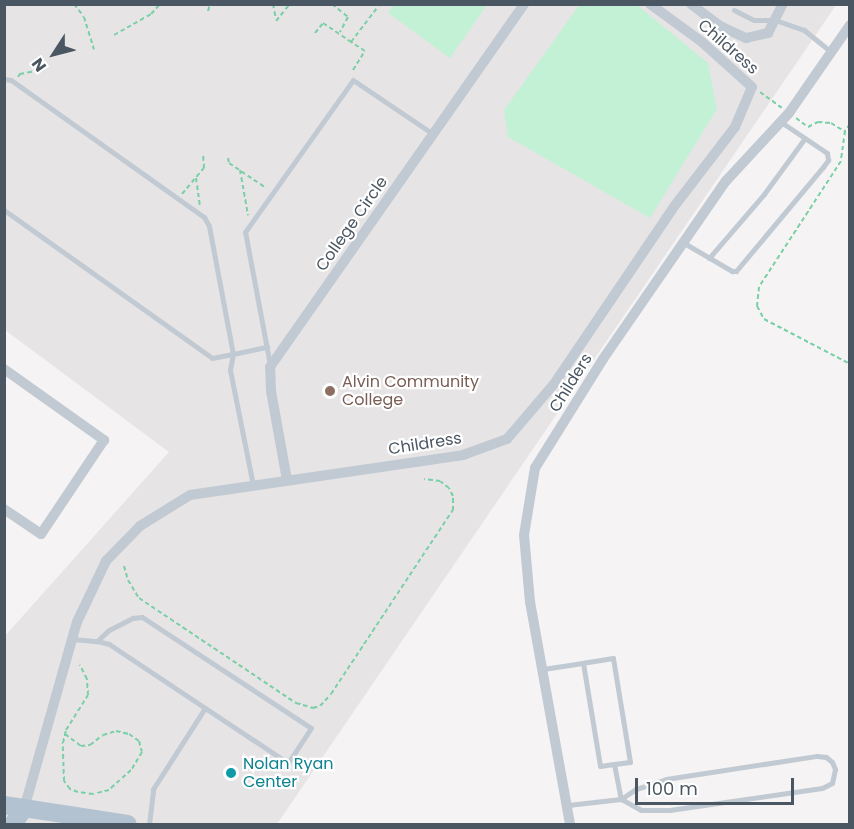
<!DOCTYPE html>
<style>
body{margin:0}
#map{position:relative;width:854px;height:829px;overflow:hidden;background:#f5f3f3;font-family:Poppins,sans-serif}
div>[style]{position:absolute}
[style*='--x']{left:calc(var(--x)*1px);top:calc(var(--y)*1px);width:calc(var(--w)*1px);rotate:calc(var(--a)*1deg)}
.education>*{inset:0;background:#e6e4e5}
.green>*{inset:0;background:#c3f1d5}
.path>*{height:2px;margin-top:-1px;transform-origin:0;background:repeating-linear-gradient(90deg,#7ad0a6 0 4.5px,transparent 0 7.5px)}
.service>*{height:5px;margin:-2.5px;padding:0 2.5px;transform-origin:2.5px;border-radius:2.5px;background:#c1cad2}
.minor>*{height:10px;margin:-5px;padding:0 5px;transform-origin:5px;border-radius:5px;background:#c1cad2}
.primary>*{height:18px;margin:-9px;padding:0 9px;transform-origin:9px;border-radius:9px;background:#b3c2d1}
.dots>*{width:16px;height:16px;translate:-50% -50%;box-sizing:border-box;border:3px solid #fff;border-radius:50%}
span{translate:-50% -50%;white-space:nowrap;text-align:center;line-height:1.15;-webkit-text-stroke:4.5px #fff;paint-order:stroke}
.street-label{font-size:16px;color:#4a5661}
.education-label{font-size:16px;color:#785e54}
.left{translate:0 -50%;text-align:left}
.culture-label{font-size:16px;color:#0d838f}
.frame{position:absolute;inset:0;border:6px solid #4a5661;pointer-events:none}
.north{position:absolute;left:24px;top:24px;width:60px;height:60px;-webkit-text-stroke:4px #fff;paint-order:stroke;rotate:234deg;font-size:16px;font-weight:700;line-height:24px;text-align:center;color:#4a5661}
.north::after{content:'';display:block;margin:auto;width:21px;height:27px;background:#4a5661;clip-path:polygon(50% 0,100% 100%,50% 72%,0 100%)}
.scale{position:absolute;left:635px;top:778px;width:159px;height:27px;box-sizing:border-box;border:3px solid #4a5661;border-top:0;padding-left:8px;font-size:18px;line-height:21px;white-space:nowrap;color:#4a5661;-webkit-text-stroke:4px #fff;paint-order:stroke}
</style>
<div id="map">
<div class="education">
<div style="clip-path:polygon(5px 5px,836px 5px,277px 824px,5px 824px,5px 636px,169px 452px,5px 330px)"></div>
</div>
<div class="green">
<div style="clip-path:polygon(580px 4px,637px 5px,708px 63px,717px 109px,650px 218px,508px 137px,504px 110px)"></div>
<div style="clip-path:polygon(394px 5px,394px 4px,487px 5px,450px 58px,388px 13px)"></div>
</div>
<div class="path">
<div style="--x:74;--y:4;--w:16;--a:52"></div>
<div style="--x:84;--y:17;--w:34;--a:73"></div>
<div style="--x:273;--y:4;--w:15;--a:79"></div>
<div style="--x:332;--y:4;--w:21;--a:39"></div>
<div style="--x:348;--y:17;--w:17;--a:118"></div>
<div style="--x:208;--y:11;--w:7;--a:-74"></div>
<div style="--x:276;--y:21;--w:22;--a:-51"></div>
<div style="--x:315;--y:33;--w:13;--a:-51"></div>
<div style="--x:323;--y:23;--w:34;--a:34"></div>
<div style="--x:114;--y:35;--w:43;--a:-29.6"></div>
<div style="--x:151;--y:14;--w:13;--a:-48"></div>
<div style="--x:353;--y:70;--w:22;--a:-58"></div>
<div style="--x:365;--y:51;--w:17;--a:-147"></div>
<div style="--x:351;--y:42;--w:48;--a:-52.7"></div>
<div style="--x:18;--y:77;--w:4;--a:-56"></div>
<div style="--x:20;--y:74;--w:21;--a:-11"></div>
<div style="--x:760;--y:92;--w:27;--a:36"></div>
<div style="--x:796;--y:118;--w:15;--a:37"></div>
<div style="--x:808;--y:127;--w:11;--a:-27"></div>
<div style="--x:818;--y:122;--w:13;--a:4"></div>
<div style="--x:831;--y:123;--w:15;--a:32"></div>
<div style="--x:850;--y:124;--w:9;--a:126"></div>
<div style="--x:845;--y:131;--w:30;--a:98"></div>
<div style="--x:841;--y:161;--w:150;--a:123.1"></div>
<div style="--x:759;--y:287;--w:19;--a:96"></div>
<div style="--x:757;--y:306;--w:15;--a:62"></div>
<div style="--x:764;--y:319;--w:97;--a:27.6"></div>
<div style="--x:228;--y:158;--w:5;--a:79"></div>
<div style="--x:229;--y:163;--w:45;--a:34"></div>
<div style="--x:240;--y:170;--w:46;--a:79.9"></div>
<div style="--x:196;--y:178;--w:27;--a:82"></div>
<div style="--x:182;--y:194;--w:34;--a:-50"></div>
<div style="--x:204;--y:168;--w:13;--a:-94"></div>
<div style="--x:124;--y:566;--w:15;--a:74"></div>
<div style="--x:128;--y:580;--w:21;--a:59"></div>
<div style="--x:139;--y:598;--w:189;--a:33.8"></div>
<div style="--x:296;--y:703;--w:18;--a:16"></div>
<div style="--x:313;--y:708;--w:7;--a:-16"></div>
<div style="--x:320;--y:706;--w:16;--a:-47"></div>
<div style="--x:331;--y:694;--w:221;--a:-56.5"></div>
<div style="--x:453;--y:510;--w:14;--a:-90"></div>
<div style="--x:453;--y:496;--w:9;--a:-117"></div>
<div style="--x:449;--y:488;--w:11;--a:-142"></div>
<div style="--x:440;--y:481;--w:16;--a:-173"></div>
<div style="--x:65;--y:734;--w:20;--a:37"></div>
<div style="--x:81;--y:746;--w:9;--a:-6"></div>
<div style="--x:90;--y:745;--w:16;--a:-38"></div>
<div style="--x:103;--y:735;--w:14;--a:-17"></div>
<div style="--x:116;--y:731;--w:13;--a:13"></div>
<div style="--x:129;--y:734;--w:12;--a:35"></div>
<div style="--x:139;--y:741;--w:11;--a:75"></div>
<div style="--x:142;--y:752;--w:21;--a:121"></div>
<div style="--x:131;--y:770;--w:30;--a:138"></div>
<div style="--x:109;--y:790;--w:16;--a:166"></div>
<div style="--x:93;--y:794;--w:15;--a:-172"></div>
<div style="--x:78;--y:792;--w:9;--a:-159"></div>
<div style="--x:70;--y:789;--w:10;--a:-127"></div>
<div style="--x:64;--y:781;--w:38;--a:-92"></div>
<div style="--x:63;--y:743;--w:13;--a:-77"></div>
<div style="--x:66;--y:730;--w:41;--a:-57.8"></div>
<div style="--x:88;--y:695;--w:16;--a:-94"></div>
<div style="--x:87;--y:679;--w:16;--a:-117"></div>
</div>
<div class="service">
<div style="--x:734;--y:10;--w:22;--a:27"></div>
<div style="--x:754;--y:20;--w:21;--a:0"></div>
<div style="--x:775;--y:20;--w:31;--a:19"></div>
<div style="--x:804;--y:30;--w:35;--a:39"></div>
<div style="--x:4;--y:79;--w:7;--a:8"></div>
<div style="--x:11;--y:80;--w:237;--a:35.4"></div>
<div style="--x:204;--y:217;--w:10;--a:61"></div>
<div style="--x:209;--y:226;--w:130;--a:79.4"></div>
<div style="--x:233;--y:354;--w:35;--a:-12"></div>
<div style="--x:4;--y:210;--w:255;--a:35.4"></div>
<div style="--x:212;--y:358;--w:21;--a:-11"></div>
<div style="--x:233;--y:354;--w:16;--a:101"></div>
<div style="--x:230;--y:370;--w:117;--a:78.7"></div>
<div style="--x:684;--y:243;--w:56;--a:30.3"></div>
<div style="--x:732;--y:271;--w:4;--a:0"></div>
<div style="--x:736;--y:271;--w:136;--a:-50.1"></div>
<div style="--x:823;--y:167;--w:9;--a:-54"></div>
<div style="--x:828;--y:160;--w:7;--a:-98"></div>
<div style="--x:827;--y:153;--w:55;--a:-146"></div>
<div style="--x:709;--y:258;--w:84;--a:-49.3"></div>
<div style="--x:764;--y:194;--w:69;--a:-53.8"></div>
<div style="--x:270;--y:365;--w:135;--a:-100.6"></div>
<div style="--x:245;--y:232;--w:186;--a:-54.6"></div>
<div style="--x:353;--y:80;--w:97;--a:34"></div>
<div style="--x:72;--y:639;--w:25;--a:5"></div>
<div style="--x:97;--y:641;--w:16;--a:-43"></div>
<div style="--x:109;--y:630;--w:27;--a:-27"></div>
<div style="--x:133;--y:618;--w:9;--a:-6"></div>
<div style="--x:142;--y:617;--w:202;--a:33.3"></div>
<div style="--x:311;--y:728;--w:42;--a:123.3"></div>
<div style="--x:288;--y:763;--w:215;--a:-146.4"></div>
<div style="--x:109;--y:644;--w:12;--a:-166"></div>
<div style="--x:543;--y:669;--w:40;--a:-8.5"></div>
<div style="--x:614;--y:764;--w:16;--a:-7"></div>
<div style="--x:630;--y:762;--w:105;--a:-99.3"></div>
<div style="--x:613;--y:658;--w:30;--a:171"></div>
<div style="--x:583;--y:663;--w:104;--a:80.6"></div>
<div style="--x:600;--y:766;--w:14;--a:-8"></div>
<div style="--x:614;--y:764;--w:36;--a:79"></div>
<div style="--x:568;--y:805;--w:53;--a:-6.5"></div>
<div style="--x:621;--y:799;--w:18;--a:-34"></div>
<div style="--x:636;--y:789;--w:32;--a:-18"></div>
<div style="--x:666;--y:779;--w:153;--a:-8.7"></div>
<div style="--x:817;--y:756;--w:9;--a:6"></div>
<div style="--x:826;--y:757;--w:8;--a:40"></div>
<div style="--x:832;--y:762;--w:8;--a:67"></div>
<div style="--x:835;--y:769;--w:14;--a:102"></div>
<div style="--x:832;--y:783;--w:11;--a:153"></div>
<div style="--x:822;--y:788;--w:154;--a:171.8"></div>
<div style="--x:670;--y:810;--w:29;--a:180"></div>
<div style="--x:641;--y:810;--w:23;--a:-151"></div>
<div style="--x:149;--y:824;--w:35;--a:-83"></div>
<div style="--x:153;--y:789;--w:96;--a:-57.3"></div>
</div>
<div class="minor">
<div style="--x:691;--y:4;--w:36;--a:37"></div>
<div style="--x:720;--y:26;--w:29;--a:25"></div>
<div style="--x:746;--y:38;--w:23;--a:-13"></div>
<div style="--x:768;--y:33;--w:33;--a:-63"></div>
<div style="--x:4;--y:369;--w:123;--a:35.4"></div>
<div style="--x:104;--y:440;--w:113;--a:123.8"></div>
<div style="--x:41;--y:534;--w:45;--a:-146"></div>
<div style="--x:287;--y:480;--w:90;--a:-100.2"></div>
<div style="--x:271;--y:391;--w:24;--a:-92"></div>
<div style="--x:270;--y:367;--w:443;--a:-55"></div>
<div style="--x:24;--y:809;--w:194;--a:-74.2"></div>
<div style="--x:77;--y:622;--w:68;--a:-64.6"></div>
<div style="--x:106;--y:561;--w:49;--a:-45.8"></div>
<div style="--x:140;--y:526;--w:59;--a:-31.8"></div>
<div style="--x:190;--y:495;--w:276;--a:-8.3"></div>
<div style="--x:463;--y:455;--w:47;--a:-20"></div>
<div style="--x:507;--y:439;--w:72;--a:-49.5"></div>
<div style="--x:554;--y:384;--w:217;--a:-55.9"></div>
<div style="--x:676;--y:204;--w:97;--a:-52.5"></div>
<div style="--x:735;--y:127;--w:43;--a:-67"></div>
<div style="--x:752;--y:87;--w:67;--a:-138"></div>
<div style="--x:702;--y:42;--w:64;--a:-143.8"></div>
<div style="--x:570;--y:824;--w:226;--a:-100.2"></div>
<div style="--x:530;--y:602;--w:67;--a:-95.1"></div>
<div style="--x:524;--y:535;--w:68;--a:-80.7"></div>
<div style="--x:535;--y:468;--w:128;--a:-58"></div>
<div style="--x:603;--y:359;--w:216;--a:-55.4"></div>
<div style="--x:726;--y:181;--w:93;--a:-47.2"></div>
<div style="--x:789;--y:113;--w:107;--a:-55.3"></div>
</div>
<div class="primary">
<div style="--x:4;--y:805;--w:125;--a:8.7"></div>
<div style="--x:13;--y:824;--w:19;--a:-54"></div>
</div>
<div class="dots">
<div style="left:330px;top:391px;background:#8d6e63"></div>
<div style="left:231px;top:773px;background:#0f9aa8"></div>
</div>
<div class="street-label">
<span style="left:728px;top:47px;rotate:41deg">Childress</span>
<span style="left:352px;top:224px;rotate:-55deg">College Circle</span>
<span style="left:571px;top:383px;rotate:-58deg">Childers</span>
<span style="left:425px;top:444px;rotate:-9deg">Childress</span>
</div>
<div class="education-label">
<span class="left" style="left:342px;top:391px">Alvin Community<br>College</span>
</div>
<div class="culture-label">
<span class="left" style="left:243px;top:773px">Nolan Ryan<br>Center</span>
</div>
<div class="frame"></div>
<div class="north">N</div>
<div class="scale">100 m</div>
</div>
